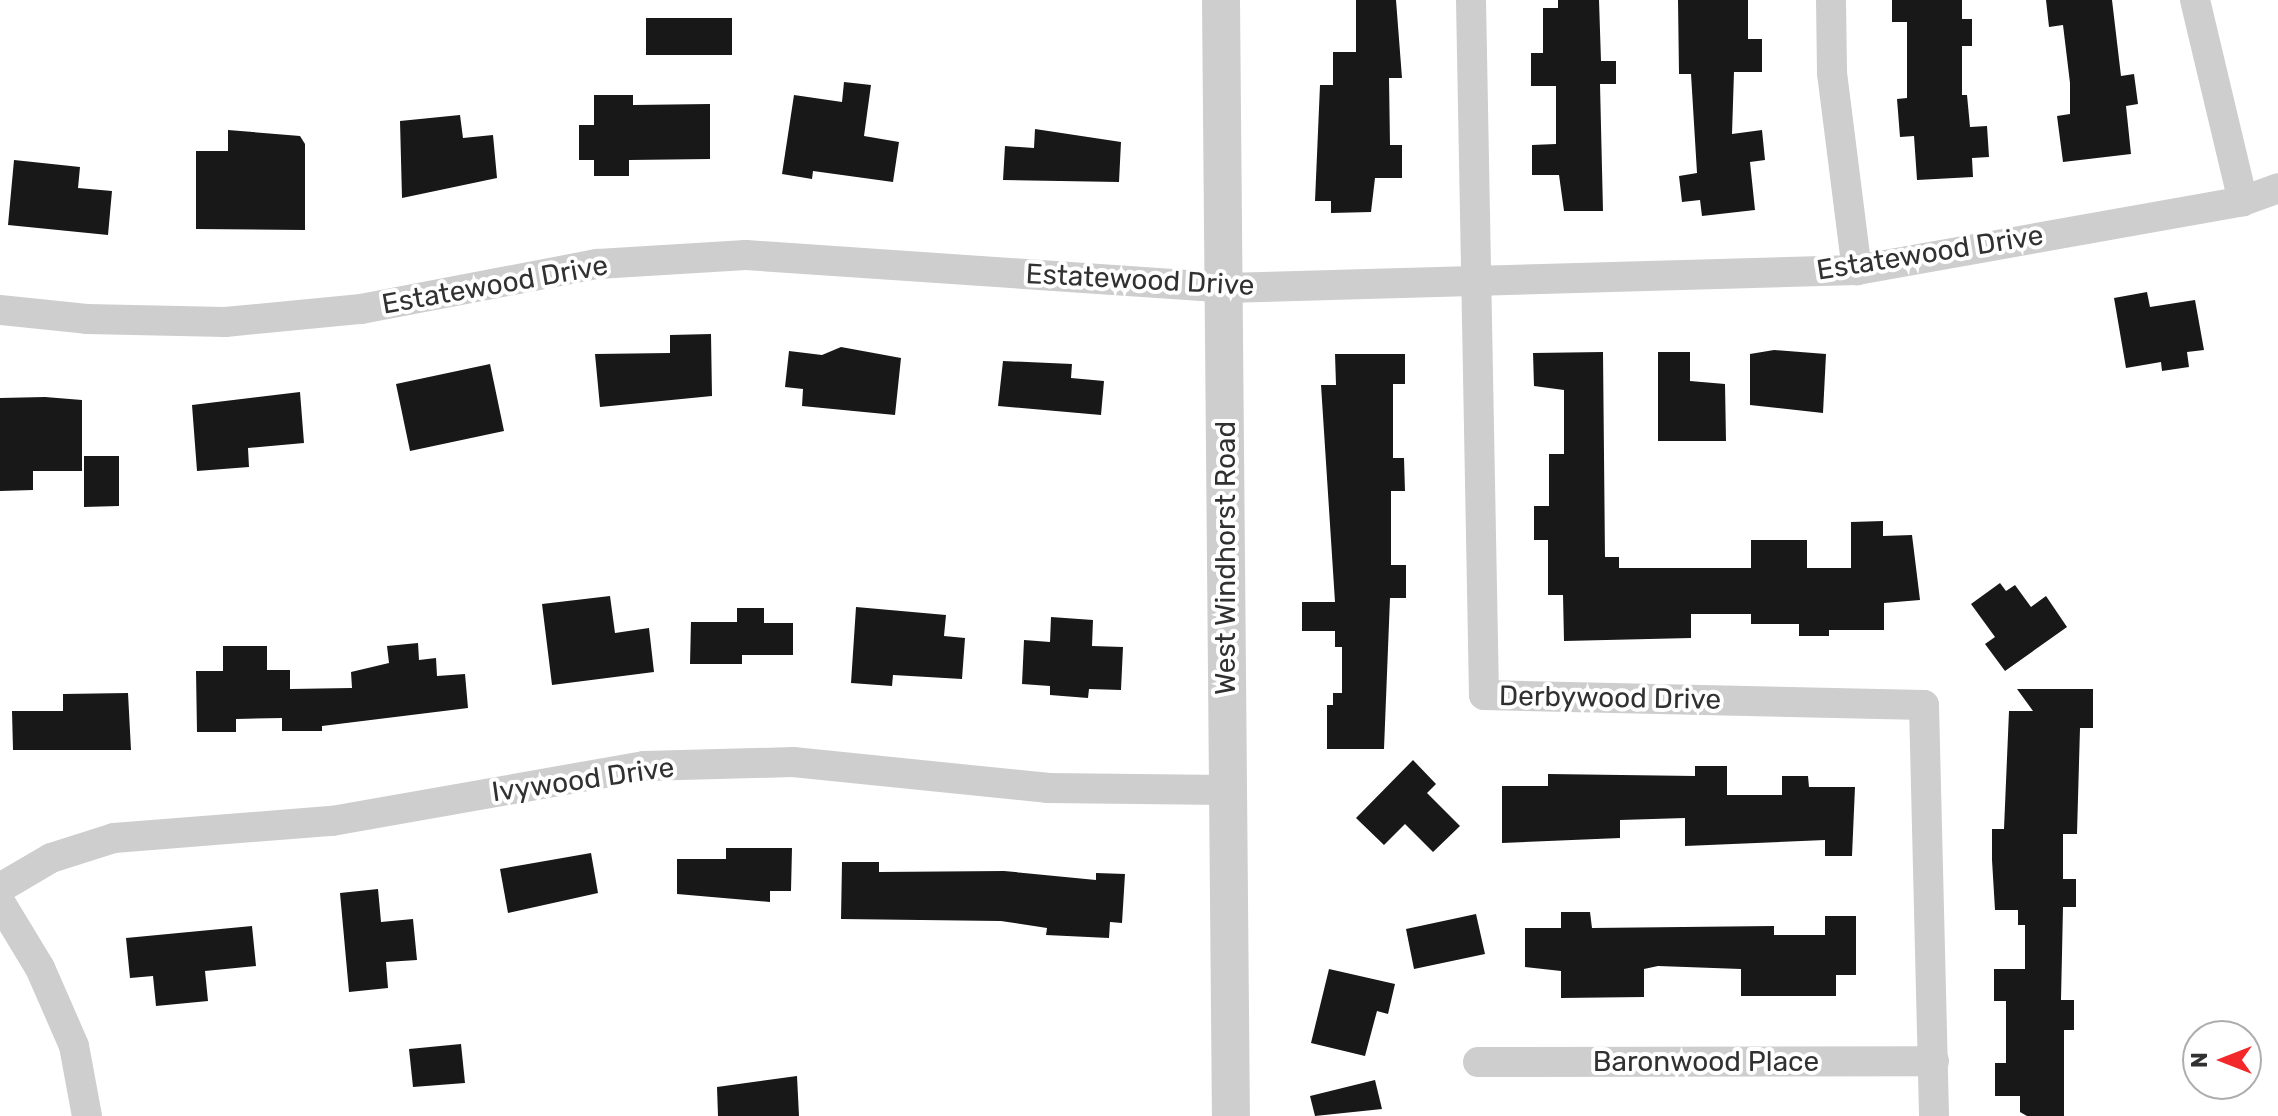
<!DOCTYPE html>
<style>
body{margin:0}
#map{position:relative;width:2278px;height:1116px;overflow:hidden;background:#fff;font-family:Rubik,sans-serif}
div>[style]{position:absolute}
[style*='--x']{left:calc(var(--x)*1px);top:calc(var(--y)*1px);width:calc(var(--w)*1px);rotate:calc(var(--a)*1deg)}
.building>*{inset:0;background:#181818}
.minor>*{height:30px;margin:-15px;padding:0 15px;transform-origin:15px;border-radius:15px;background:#cecece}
.tertiary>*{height:38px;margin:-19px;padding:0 19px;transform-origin:19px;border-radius:19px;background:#cecece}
span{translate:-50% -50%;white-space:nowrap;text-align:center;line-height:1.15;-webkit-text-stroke:8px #fff;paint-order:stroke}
.street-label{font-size:28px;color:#313131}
.north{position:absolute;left:2182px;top:1020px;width:80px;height:80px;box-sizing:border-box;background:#fff;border:2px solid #adadad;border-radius:50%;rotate:270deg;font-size:22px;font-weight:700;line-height:32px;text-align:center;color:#313131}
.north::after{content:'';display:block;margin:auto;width:28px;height:36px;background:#f3282b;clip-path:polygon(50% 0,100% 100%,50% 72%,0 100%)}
</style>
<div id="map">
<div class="building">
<div style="clip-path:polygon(1356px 0,1396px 0,1402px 78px,1389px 78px,1390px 145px,1402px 145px,1402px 178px,1375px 178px,1371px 212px,1331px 213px,1331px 201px,1315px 201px,1320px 85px,1333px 85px,1333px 52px,1356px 52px)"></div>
<div style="clip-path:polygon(1558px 0,1599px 0,1601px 61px,1616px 61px,1616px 84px,1600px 84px,1603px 211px,1564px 211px,1559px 175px,1532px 175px,1532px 145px,1556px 144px,1556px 86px,1531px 86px,1531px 53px,1543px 53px,1543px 8px,1558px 8px)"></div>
<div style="clip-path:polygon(1678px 0,1748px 0,1748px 39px,1762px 39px,1762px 72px,1734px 72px,1732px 134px,1762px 130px,1765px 160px,1750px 162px,1755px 210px,1702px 216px,1700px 200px,1682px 202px,1679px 176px,1697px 173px,1691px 74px,1679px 74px)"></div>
<div style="clip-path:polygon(1892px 0,1962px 0,1962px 19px,1972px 19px,1972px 46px,1962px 46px,1962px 95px,1967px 95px,1970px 127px,1987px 126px,1989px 157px,1972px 158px,1973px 177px,1917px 180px,1914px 136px,1900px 137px,1897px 99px,1907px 98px,1907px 22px,1892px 22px)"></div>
<div style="clip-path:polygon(2046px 0,2112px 0,2121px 76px,2134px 74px,2138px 104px,2126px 106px,2131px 154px,2063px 162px,2057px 116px,2070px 114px,2070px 83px,2063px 25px,2049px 27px)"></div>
<div style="clip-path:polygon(646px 18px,732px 18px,732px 55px,646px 55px)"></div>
<div style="clip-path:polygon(844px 82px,871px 85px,864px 136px,899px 142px,893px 182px,813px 171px,812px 179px,782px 174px,794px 95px,842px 102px)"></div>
<div style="clip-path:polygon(594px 95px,633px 95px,633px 105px,710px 104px,710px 159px,629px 160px,629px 176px,594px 176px,594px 160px,579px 160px,579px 125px,594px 125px)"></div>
<div style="clip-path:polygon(460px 115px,463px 138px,493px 135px,497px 178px,402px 198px,400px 121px)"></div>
<div style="clip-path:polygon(1035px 129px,1121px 142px,1119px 182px,1003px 180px,1005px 146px,1034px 148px)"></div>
<div style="clip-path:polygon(228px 130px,300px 136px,305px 144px,305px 230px,196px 229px,196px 151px,228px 151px)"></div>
<div style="clip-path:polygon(14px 160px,80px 167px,78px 188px,112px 191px,108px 235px,8px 225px)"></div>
<div style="clip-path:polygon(2147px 292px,2150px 307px,2195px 300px,2204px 350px,2187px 352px,2189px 367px,2162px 371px,2161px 362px,2126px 368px,2114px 298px)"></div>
<div style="clip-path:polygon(711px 334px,712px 396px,600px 407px,595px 354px,670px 353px,670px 335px)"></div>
<div style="clip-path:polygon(841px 347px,901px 358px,895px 415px,802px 406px,803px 389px,785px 387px,789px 351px,822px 355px)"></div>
<div style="clip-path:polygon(1774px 350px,1826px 354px,1823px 413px,1750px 405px,1750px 354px)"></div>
<div style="clip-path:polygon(1603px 352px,1605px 557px,1619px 557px,1619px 568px,1751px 568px,1751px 540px,1807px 540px,1807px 568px,1851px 568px,1851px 522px,1883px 521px,1883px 536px,1912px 535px,1920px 600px,1884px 603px,1884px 630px,1829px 630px,1829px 636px,1799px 636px,1799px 624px,1751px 624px,1751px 614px,1691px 614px,1691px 638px,1564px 641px,1563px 595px,1548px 595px,1548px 540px,1534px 540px,1534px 506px,1549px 506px,1549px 454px,1564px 454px,1564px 390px,1534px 386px,1533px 353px)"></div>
<div style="clip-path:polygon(1658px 352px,1690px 352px,1690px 381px,1725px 384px,1726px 441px,1658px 441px)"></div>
<div style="clip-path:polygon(1335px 354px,1405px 354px,1405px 384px,1393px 384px,1393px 458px,1404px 458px,1405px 491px,1391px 491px,1391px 565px,1406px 565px,1406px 598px,1390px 598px,1384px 749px,1327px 749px,1327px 705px,1333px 705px,1333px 693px,1342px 693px,1342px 647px,1335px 647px,1335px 631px,1302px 631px,1302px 602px,1335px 602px,1321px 385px,1336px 385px)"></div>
<div style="clip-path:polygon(1003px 361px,1072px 364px,1071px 378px,1104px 381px,1101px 415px,998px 406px)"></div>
<div style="clip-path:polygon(490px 364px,504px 431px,410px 451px,396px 384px)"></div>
<div style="clip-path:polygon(300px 392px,304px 443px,248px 448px,249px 467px,197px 471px,192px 405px)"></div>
<div style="clip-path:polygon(45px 397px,82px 400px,82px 471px,33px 471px,33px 490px,0 491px,0 398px)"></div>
<div style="clip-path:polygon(84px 456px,119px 456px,119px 506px,84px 507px)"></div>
<div style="clip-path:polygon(2000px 583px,2006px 591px,2015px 585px,2031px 607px,2046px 596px,2067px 627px,2005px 671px,1985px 644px,1995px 637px,1971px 604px)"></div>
<div style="clip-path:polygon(610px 596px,615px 633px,649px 628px,654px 672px,552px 685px,542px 604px)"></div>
<div style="clip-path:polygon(856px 607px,946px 615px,944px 636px,965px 638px,962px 679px,893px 675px,892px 686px,851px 683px)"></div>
<div style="clip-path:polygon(737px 608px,764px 608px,764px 623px,793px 623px,793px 655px,742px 655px,742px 664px,690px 664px,691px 622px,737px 622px)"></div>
<div style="clip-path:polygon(1051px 617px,1093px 620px,1092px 646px,1123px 647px,1121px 690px,1089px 689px,1088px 698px,1050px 695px,1050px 686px,1022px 684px,1024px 640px,1050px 642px)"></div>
<div style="clip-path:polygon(418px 643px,419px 660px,436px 658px,437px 676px,465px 674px,468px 708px,322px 726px,322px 731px,282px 731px,282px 718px,236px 719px,236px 732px,197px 732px,196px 671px,223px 671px,223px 646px,267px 646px,267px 670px,290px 670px,290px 689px,352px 688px,351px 672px,389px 663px,387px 646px)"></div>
<div style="clip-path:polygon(2017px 689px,2093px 689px,2093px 728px,2080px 728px,2077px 834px,2063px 834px,2063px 879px,2076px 879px,2076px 907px,2063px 907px,2061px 1000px,2074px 1000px,2074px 1030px,2064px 1030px,2064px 1116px,2027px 1116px,2020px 1112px,2020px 1096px,1995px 1096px,1995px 1063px,2006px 1063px,2006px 1001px,1994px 1001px,1994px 969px,2025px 969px,2025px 925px,2018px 925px,2018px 910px,1995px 910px,1992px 860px,1992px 829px,2004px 829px,2009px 711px,2033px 711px)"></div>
<div style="clip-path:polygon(128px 693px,131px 750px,13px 750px,12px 711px,63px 711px,63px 694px)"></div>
<div style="clip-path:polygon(1413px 760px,1436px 784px,1427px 793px,1460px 826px,1433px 852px,1405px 824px,1384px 845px,1356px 818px)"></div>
<div style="clip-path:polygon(1695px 766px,1727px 766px,1727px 795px,1782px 795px,1782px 776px,1808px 776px,1809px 787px,1855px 787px,1852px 856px,1825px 856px,1825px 840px,1685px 846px,1685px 818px,1620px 820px,1620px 838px,1502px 843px,1502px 786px,1548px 786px,1548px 774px,1695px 776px)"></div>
<div style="clip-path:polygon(726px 848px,792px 848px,791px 891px,770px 891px,770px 902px,677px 894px,677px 859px,726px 859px)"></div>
<div style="clip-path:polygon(591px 853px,598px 893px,508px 913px,500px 869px)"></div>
<div style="clip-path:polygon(842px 862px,879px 862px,879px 872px,1004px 871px,1096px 880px,1096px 873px,1125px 874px,1122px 923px,1110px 922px,1109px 938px,1046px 935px,1047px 928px,1001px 921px,841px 919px)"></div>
<div style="clip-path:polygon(378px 889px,381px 922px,413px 919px,417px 960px,386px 962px,388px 988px,349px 992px,340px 893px)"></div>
<div style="clip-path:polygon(1561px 912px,1590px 912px,1592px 928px,1774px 926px,1774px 935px,1825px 935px,1825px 916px,1856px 916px,1856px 975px,1836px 975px,1836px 996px,1741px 996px,1741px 969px,1658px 966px,1644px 969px,1644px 997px,1561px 998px,1561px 971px,1525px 967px,1525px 928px,1561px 928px)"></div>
<div style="clip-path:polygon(1476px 914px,1485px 954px,1414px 969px,1406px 929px)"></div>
<div style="clip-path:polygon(252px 926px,256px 966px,205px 971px,208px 1001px,156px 1006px,153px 976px,130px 978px,126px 938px)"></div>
<div style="clip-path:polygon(1329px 969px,1395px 984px,1388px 1014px,1377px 1011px,1365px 1056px,1311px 1043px)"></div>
<div style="clip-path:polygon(461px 1044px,465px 1083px,413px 1087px,409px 1049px)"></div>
<div style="clip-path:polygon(797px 1076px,799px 1116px,718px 1116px,717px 1087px)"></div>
<div style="clip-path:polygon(1375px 1080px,1382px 1109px,1315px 1116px,1310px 1096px)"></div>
</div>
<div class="minor">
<div style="--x:1471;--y:0;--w:695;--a:88.93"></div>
<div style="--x:1484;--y:695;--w:440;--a:1.3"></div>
<div style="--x:1924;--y:705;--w:411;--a:88.6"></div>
<div style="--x:1831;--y:0;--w:73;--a:89.2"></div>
<div style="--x:1832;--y:73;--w:199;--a:82.8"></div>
<div style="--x:2195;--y:0;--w:207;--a:76.6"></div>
<div style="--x:0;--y:310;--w:87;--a:5.9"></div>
<div style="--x:87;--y:319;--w:138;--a:1.2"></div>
<div style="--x:225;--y:322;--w:137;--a:-5.5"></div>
<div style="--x:361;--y:309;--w:241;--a:-10.8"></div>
<div style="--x:598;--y:264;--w:148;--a:-3.5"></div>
<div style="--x:746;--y:255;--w:479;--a:3.9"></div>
<div style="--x:1224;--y:288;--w:633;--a:-1.63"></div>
<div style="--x:1857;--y:270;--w:392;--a:-10.1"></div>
<div style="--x:2243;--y:201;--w:37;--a:-20"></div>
<div style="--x:0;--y:888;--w:59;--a:-30.5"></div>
<div style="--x:51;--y:858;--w:66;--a:-17.6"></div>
<div style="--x:114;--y:838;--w:219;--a:-4.5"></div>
<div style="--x:332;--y:821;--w:317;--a:-10"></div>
<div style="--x:644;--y:766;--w:149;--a:-1.5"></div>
<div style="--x:793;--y:762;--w:255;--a:5.8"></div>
<div style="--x:1047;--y:788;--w:180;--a:0.6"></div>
<div style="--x:0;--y:902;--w:77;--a:58.8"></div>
<div style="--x:40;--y:968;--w:85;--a:66.4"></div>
<div style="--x:74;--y:1046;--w:71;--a:79.5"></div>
<div style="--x:1478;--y:1062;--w:456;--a:-0.1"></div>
</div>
<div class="tertiary">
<div style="--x:1221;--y:0;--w:1116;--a:89.49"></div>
</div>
<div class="street-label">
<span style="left:1930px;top:253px;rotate:-9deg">Estatewood Drive</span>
<span style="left:1140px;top:280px;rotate:3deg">Estatewood Drive</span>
<span style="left:495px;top:285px;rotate:-10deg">Estatewood Drive</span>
<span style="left:1226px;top:558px;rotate:-90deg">West Windhorst Road</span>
<span style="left:1610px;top:698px;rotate:1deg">Derbywood Drive</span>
<span style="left:583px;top:780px;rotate:-8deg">Ivywood Drive</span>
<span style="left:1706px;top:1062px">Baronwood Place</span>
</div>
<div class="north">N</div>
</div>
